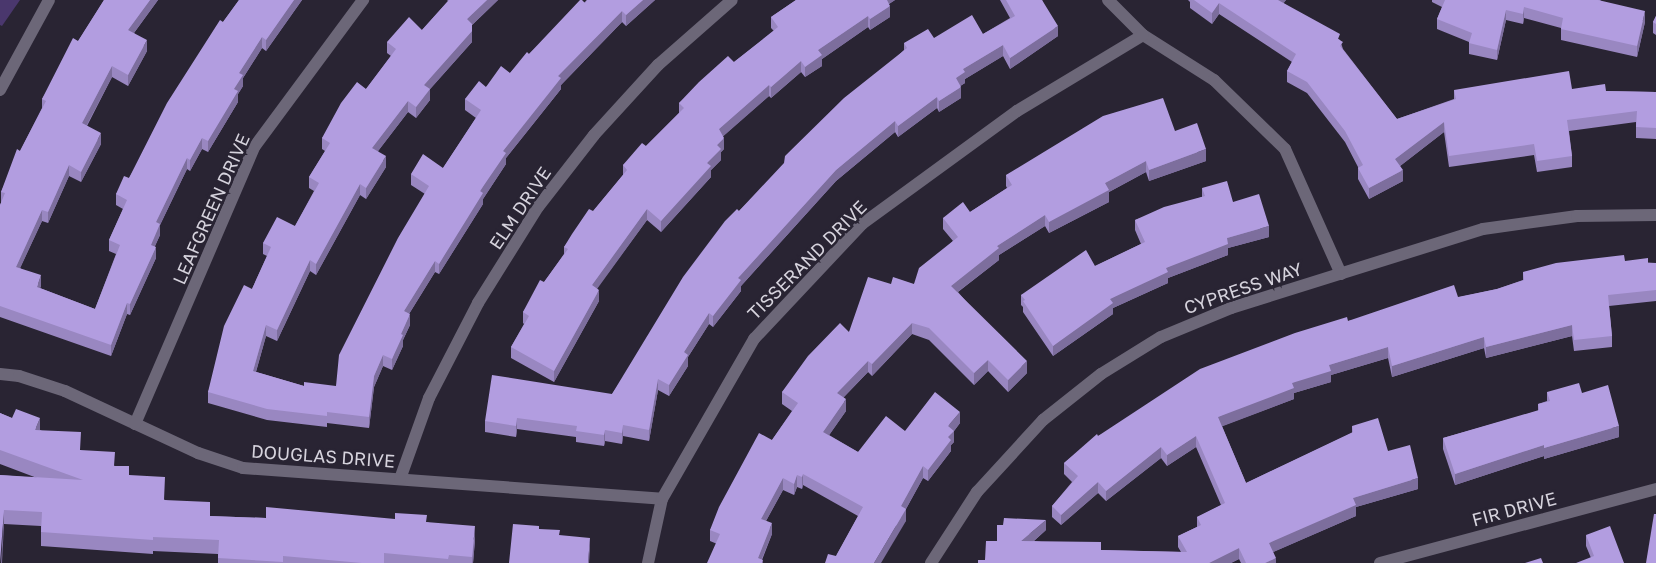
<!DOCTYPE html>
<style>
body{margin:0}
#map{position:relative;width:1656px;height:563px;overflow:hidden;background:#292433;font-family:"Golos Text",sans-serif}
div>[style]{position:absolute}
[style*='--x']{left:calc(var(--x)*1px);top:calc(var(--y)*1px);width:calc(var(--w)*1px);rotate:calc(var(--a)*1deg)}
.green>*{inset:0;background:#4a376d}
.street>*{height:12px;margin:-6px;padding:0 6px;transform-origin:6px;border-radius:6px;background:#6c6778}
.wall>*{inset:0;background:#9987c1}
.shaded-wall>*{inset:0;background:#7d6e9d}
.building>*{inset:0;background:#b29de0}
span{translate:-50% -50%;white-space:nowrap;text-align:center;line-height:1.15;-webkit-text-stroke:5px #292433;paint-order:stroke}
.street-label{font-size:18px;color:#d6d3dd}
</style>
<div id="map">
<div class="green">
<div style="clip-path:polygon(0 0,20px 0,2px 26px,0 25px)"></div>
</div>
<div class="street">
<div style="--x:1108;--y:0;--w:49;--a:45"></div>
<div style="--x:1143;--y:35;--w:84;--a:32.4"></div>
<div style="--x:1214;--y:80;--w:99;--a:44.2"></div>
<div style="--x:1285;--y:149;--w:137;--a:65.9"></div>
<div style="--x:0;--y:90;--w:102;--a:-61.4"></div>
<div style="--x:0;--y:374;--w:19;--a:6"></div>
<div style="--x:19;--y:376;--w:48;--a:18.1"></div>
<div style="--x:65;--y:391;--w:147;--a:25"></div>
<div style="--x:198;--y:453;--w:47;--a:18.4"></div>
<div style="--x:243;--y:468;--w:420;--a:4.2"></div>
<div style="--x:135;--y:424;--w:303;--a:-66.7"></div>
<div style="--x:255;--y:146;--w:182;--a:-53.5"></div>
<div style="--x:400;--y:479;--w:86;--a:-70.3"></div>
<div style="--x:429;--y:398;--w:107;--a:-62.7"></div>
<div style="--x:478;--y:303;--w:113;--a:-58"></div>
<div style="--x:538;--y:207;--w:91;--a:-52.1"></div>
<div style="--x:594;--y:135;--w:95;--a:-47.6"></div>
<div style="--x:658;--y:65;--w:98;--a:-41.3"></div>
<div style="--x:648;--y:563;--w:66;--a:-77.7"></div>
<div style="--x:662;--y:499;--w:185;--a:-60.1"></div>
<div style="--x:754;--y:339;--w:158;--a:-46.8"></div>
<div style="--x:862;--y:224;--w:192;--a:-36.1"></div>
<div style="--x:1017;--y:111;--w:147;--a:-31.1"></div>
<div style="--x:931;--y:563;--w:85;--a:-57.1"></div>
<div style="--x:977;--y:492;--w:98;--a:-47.5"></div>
<div style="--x:1043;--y:420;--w:74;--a:-38.4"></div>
<div style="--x:1101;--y:374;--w:70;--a:-31.7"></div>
<div style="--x:1161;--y:337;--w:76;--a:-22.5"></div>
<div style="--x:1231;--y:308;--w:264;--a:-17.4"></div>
<div style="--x:1483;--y:229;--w:95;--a:-7.9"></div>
<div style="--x:1577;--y:216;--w:79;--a:-0.7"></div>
<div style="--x:1380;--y:563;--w:286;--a:-15"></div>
</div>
<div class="wall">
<div style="clip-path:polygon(104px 0,158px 0,134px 33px,147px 51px,128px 86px,112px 77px,87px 126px,101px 144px,81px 182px,69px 176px,48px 223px,42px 221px,20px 268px,41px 286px,40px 288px,95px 309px,116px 254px,109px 251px,109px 240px,123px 209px,116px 205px,116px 194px,129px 178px,223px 22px,239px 0,302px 0,266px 51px,262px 48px,243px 78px,243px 86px,238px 94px,238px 102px,208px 152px,202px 149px,190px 171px,187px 169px,160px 225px,160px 235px,155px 246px,156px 258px,130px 315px,127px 314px,111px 356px,0 317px,0 205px,1px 203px,1px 192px,20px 151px,42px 108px,42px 99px)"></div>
<div style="clip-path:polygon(447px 0,498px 0,472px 25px,472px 42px,430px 89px,430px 100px,416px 118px,408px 112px,378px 151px,386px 167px,366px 199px,360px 195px,316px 275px,310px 271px,277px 341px,266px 336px,256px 372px,304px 386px,336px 386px,425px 194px,411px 185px,411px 174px,443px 168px,476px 118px,465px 110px,465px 99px,510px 73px,529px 54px,587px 0,655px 0,626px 26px,622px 22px,561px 85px,561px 89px,506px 158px,506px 164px,483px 199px,483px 204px,439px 274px,435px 272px,409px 314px,410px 325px,403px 340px,403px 346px,392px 370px,383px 366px,374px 387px,369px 428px,327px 423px,327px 427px,267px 420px,208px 403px,208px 392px,252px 289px,267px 256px,263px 254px,263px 243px,295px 226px,314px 191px,309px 188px,309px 177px,325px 151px,322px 149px,322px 138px,366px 89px,391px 56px,387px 53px,387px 42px,422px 30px,448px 1px)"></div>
<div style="clip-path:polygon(796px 0,895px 0,889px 4px,890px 17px,870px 30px,868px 27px,822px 59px,822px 66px,805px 77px,801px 72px,771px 98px,769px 96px,723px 136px,724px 149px,721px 152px,721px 160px,711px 170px,711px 177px,661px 232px,647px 220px,597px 288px,599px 301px,554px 382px,511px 358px,511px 347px,524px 324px,523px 323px,523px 312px,564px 254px,564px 247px,623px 175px,623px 165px,646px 146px,679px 113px,679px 103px,734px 62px,774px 31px,771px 28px,771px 17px)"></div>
<div style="clip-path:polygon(1000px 0,1042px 0,1058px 36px,1010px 69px,1003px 56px,965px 79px,965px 83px,960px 86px,961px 98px,939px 112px,937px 108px,898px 137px,895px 132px,836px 181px,741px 286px,741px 291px,713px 327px,709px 324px,688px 357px,688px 366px,669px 396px,658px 390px,649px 441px,623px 436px,622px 444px,605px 441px,604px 446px,576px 442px,576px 437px,517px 429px,516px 437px,485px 432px,485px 421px,612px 394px,739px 211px,904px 50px,904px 43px,934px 38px,983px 34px,1010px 18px)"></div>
<div style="clip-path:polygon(1188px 0,1286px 0,1283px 3px,1340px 40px,1343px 49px,1397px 119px,1454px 99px,1454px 90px,1572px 89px,1606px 91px,1656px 92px,1656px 139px,1636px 138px,1636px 122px,1569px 131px,1572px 156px,1572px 167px,1537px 172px,1534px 155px,1449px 167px,1444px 132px,1400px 166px,1403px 181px,1369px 199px,1358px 179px,1358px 167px,1345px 142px,1307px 93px,1287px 82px,1287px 71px,1292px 62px,1219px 14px,1212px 24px,1190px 8px,1190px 2px)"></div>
<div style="clip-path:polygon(1432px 0,1601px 0,1600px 1px,1645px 22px,1637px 57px,1561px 40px,1561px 28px,1524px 18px,1523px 24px,1506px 20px,1497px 60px,1469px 54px,1469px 42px,1437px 29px,1437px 19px,1442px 7px,1432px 2px)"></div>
<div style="clip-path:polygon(1656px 16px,1656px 35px,1653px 33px,1653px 22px)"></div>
<div style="clip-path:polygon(1175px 131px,1206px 161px,1149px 181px,1146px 172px,1109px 192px,1109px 202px,1049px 233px,1045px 226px,999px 255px,999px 260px,958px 292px,1027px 373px,1008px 392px,988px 371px,974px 385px,929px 340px,912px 334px,872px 376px,868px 372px,843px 398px,846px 411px,829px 435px,858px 452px,905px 431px,960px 423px,954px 431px,954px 442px,951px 445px,951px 451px,928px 481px,923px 478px,906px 509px,906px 521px,836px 556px,858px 516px,803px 485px,802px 489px,797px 487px,794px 495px,783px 490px,766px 521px,772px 534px,762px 560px,763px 563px,710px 541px,710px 530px,792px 411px,782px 404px,782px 392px,849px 332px,891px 284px,914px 284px,953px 241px,943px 229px,943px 218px,970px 212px,1007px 188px,1006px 186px,1006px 175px)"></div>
<div style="clip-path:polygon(1202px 188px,1233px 202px,1269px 237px,1228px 248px,1228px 255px,1168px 278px,1168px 283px,1113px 308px,1113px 314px,1053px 356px,1023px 312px,1023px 307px,1021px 305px,1021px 295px,1095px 266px,1141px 244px,1135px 230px,1135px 220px,1202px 197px)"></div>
<div style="clip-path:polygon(1625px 261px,1656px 263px,1656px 301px,1609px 306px,1612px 336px,1612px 347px,1574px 351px,1572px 336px,1486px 358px,1484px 348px,1392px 377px,1388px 358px,1331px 375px,1331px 382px,1294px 393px,1294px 399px,1222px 426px,1246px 483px,1352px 433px,1352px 426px,1388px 451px,1418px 489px,1356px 507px,1356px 516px,1273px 552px,1276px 563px,1241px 563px,1239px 559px,1231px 563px,978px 563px,985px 560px,997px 541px,1046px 530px,1034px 541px,1101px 550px,1181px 552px,1178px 547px,1178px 536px,1197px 527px,1197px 517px,1221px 505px,1196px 447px,1167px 466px,1161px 458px,1106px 501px,1098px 493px,1061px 525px,1052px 517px,1052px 506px,1072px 482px,1064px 474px,1064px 463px,1098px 436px,1348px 321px,1497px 289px,1523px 280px,1523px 272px)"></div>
<div style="clip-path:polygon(1547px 392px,1582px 393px,1619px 437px,1544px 459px,1544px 456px,1455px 485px,1443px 449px,1443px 438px,1538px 411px,1538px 404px,1547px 401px)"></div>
<div style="clip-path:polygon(0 413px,40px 430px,81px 451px,115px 466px,165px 500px,210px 516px,266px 518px,427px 522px,475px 540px,473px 563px,218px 563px,218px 554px,153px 551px,153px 554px,41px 546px,41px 526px,4px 524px,0 475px,37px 478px,0 464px)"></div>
<div style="clip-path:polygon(1586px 535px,1624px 563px,1591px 558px,1586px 546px)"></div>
</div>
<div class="shaded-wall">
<div style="clip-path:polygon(150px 0,158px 0,128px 41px,128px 30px)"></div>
<div style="clip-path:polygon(294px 0,302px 0,266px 51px,266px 40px)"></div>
<div style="clip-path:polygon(487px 0,498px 0,467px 30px,467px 19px)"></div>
<div style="clip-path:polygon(643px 0,655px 0,626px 26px,626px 15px)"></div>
<div style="clip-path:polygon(884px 0,895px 0,884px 7px)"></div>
<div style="clip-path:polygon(1278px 0,1286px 0,1278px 11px)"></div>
<div style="clip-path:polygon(1219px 3px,1219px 14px,1212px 24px,1212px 13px)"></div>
<div style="clip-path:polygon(890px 6px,890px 17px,870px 30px,870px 19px)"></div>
<div style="clip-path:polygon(1524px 7px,1524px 18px,1523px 24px,1523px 14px)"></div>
<div style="clip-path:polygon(1506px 10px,1506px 20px,1497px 60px,1497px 50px)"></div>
<div style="clip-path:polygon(622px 11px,622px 22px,561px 85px,561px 89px,506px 158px,506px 164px,483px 199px,483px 204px,439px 274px,439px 264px,503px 151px,558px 76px)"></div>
<div style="clip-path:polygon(1645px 11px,1645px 22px,1637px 57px,1637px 46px)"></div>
<div style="clip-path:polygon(868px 16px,868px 27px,822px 59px,822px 66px,805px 77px,805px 67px,818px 50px)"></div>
<div style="clip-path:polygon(1058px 26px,1058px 36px,1010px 69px,1010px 58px)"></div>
<div style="clip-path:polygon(472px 31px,472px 42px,424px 96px,424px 85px)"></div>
<div style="clip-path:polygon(262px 37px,262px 48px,243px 78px,243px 86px,238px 94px,238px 102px,208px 152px,208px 141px,239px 73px)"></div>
<div style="clip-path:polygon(147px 40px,147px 51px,128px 86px,128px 75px)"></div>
<div style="clip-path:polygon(1003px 45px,1003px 56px,965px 79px,965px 83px,956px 89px,956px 78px,963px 69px)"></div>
<div style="clip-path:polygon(801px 61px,801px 72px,771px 98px,771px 87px)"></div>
<div style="clip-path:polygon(112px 66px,112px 77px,82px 134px,82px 123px)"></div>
<div style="clip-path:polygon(769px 85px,769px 96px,719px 140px,719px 129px)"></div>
<div style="clip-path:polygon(961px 87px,961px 98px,939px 112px,939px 101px)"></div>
<div style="clip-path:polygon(430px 89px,430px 100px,416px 118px,416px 107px)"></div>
<div style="clip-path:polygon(937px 97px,937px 108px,898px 137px,898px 126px)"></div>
<div style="clip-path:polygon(408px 101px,408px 112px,372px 159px,372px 148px)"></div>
<div style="clip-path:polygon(895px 121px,895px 132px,836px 181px,741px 286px,741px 291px,713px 327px,713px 316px,738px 278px,836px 170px)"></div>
<div style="clip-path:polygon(1444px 122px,1444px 132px,1395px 170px,1395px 159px)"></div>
<div style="clip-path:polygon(101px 133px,101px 144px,81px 182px,81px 172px)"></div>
<div style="clip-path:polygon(202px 138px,202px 149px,190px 171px,190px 160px)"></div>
<div style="clip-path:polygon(724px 138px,724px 149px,721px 152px,721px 160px,711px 170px,711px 177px,661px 232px,661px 221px,707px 163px,717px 145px)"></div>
<div style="clip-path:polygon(1206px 149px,1206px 161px,1149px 181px,1149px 170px)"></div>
<div style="clip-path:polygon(386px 156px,386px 167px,366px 199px,366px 188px)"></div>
<div style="clip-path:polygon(187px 158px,187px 169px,160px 225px,160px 235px,151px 255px,151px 245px,156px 222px)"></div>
<div style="clip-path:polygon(1146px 161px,1146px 172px,1109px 192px,1109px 202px,1049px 233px,1049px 222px,1105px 183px)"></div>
<div style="clip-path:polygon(69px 165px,69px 176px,48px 223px,48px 212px)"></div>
<div style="clip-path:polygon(1403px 170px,1403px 181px,1369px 199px,1369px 188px)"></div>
<div style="clip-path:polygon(360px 184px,360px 195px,316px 275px,316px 264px)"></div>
<div style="clip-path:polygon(647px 209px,647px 220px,592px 296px,592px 285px)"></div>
<div style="clip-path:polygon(42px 210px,42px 221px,16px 277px,16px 267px)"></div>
<div style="clip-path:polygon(1045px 215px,1045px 226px,999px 255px,999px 260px,951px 297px,951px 286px,997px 246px)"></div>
<div style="clip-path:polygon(1269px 226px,1269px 237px,1228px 248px,1228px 255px,1168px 278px,1168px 283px,1113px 308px,1113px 314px,1053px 356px,1053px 346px,1110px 299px,1166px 268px,1227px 238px)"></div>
<div style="clip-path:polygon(156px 247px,156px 258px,130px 315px,130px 304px)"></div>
<div style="clip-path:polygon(310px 260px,310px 271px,277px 341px,277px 330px)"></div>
<div style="clip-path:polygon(435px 261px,435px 272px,404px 322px,404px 311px)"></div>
<div style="clip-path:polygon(41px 275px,41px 286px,37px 298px,37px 287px)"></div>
<div style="clip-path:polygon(599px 290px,599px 301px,554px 382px,554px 371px)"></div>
<div style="clip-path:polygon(127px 303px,127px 314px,111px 356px,111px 345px)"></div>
<div style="clip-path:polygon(709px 313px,709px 324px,688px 357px,688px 366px,669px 396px,669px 385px,684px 352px)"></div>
<div style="clip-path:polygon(410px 314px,410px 325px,403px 340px,403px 346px,392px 370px,392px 359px,401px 334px)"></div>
<div style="clip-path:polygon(912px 323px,912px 334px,872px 376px,872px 364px)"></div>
<div style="clip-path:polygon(266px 325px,266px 336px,253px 382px,253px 371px)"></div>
<div style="clip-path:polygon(1572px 325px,1572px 336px,1486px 358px,1486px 347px)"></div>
<div style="clip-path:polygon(1484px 337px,1484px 348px,1392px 377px,1392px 366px)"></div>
<div style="clip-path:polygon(1388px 347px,1388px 358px,1331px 375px,1331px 382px,1294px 393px,1294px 399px,1218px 428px,1218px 417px,1292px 383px,1329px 365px)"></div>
<div style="clip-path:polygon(383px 355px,383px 366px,374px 387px,369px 428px,369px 417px,374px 376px)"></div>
<div style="clip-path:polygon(988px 360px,988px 371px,974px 385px,974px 373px)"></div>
<div style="clip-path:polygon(868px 361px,868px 372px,837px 404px,837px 393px)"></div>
<div style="clip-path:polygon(1027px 361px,1027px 373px,1008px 392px,1008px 380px)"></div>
<div style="clip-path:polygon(658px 379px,658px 390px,649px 441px,649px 430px)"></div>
<div style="clip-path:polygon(846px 399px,846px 411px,823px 444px,823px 432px)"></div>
<div style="clip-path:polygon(960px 412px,960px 423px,954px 431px,954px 442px,951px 445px,951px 451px,928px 481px,928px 470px,948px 426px)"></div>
<div style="clip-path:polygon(40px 418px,40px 432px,35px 430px)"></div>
<div style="clip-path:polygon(517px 418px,517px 429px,516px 437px,516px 426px)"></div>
<div style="clip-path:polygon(623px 425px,623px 436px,622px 444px,622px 433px)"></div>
<div style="clip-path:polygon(1619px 426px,1619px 437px,1544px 459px,1544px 448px)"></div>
<div style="clip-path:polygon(605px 430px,605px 441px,604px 446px,604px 435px)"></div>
<div style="clip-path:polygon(1196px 436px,1196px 447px,1167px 466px,1167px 455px)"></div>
<div style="clip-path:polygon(1544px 445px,1544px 456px,1455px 485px,1455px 474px)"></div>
<div style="clip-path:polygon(1161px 447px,1161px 458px,1106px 501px,1106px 491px)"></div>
<div style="clip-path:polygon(923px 466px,923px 478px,901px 518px,901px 506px)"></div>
<div style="clip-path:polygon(803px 474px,803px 485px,802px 489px,802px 477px)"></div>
<div style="clip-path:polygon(797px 475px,797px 487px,794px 495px,794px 484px)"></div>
<div style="clip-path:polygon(783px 478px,783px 490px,761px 530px,761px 519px)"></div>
<div style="clip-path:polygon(1418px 478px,1418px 489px,1356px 507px,1356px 516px,1269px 554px,1269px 543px,1353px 498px)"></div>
<div style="clip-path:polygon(1098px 482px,1098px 493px,1061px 525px,1061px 515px)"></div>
<div style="clip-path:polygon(906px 509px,906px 521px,881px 563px,874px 563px)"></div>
<div style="clip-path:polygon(4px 510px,4px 524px,2px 563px,1px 563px)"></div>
<div style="clip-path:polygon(1046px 520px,1046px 530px,1021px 552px,1021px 541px)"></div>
<div style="clip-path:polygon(772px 523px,772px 534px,760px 563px,758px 558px)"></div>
<div style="clip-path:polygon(475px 526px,475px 540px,473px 563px,472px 563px)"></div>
<div style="clip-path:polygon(590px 538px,590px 549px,589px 563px,588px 563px)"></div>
<div style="clip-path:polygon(1239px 548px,1239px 559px,1231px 563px,1209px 563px)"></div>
<div style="clip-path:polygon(1276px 558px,1276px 563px,1265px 563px)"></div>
</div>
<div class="building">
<div style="clip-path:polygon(104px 0,150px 0,128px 30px,147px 40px,128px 75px,112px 66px,82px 123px,101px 133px,81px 172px,69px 165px,48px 212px,42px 210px,16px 267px,41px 275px,37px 287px,95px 309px,120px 245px,109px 240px,127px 200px,116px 194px,124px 176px,129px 178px,167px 103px,220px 20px,223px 22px,239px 0,294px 0,266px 40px,262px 37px,239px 73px,243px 75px,234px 89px,238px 91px,208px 141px,202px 138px,190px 160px,187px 158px,156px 222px,160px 224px,151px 245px,156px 247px,130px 304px,127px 303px,111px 345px,0 306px,0 205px,5px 193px,1px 192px,17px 149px,20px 151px,46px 101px,42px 99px,73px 38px,78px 41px)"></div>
<div style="clip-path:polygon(449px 0,487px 0,467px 19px,472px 24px,472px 31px,424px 85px,430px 89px,416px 107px,408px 101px,372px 148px,386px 156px,366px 188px,360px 184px,316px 264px,310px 260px,277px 330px,266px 325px,253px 371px,304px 386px,304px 382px,336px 386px,339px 355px,398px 238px,429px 186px,411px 174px,423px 154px,443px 168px,481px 110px,465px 99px,479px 81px,486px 87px,501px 66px,510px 73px,527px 52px,529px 54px,580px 0,582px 0,585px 3px,587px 0,643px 0,626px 15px,622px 11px,558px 76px,561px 78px,503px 151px,506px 153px,480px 191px,483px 193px,439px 264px,435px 261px,404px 311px,410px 314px,401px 334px,403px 335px,392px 359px,383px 355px,374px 376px,369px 417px,327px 412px,327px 416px,267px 409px,208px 392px,224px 326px,244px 285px,252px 289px,271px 247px,263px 243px,277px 217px,295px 226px,319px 183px,309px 177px,330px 143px,322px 138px,341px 103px,357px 82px,366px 89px,396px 49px,387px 42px,409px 17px,422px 30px)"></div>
<div style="clip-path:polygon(796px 0,887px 0,890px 6px,870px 19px,868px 16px,818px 50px,822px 55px,805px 67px,801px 61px,771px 87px,769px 85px,719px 129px,724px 138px,717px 145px,721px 149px,707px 163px,711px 166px,661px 221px,647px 209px,592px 285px,599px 290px,554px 371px,511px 347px,529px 316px,523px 312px,540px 280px,544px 282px,568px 249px,564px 247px,572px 234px,589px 209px,593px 211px,627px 170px,623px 165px,642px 143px,646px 146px,684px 108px,679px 103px,699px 82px,728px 56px,734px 62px,778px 27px,771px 17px)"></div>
<div style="clip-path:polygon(1006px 0,1042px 0,1058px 26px,1010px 58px,1003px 45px,963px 69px,965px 72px,956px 78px,961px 87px,939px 101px,937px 97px,898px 126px,895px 121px,836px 170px,738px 278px,741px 280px,713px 316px,709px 313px,684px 352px,688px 355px,669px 385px,658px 379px,649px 430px,623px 425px,622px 433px,605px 430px,604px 435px,576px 431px,577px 426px,517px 418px,516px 426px,485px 421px,492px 375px,612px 394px,683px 277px,725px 221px,737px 209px,739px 211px,784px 163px,785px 156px,844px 98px,907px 48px,904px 43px,928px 29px,934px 38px,972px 15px,983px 34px,1015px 16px)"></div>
<div style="clip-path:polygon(1194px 0,1278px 0,1340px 34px,1338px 39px,1343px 42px,1340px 46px,1397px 119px,1456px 99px,1454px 90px,1569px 71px,1572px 89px,1605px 84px,1606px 91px,1656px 92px,1656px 128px,1636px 127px,1637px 111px,1567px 120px,1572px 156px,1537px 161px,1534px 144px,1449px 156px,1444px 122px,1395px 159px,1403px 170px,1369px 188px,1358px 168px,1363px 165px,1345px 131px,1307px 82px,1287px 71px,1296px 54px,1219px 3px,1212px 13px)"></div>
<div style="clip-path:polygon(1445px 0,1598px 0,1645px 11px,1637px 46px,1561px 29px,1563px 18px,1524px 7px,1523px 14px,1506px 10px,1497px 50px,1469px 43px,1472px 33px,1437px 19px)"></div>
<div style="clip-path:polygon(1656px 16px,1656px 24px,1653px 22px)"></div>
<div style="clip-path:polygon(1163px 98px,1175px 131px,1197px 123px,1206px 149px,1149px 170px,1146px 161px,1105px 183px,1109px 190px,1049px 222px,1045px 215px,997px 246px,999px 248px,951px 286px,1027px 361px,1008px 380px,988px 360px,974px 373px,929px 328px,912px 323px,872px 364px,868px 361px,837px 393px,846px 399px,823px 432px,858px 452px,886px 416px,905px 431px,935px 392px,960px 412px,948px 426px,954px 431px,948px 437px,951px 440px,928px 470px,923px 466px,901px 506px,906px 509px,874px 563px,825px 563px,828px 554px,836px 556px,863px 507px,803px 474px,802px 477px,797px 475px,794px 484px,783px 478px,761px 519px,772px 523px,758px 558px,763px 560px,762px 563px,707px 563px,720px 534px,710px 530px,719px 507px,759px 433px,772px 440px,798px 403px,782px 392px,808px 356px,840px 323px,849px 332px,868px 277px,891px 284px,893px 277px,914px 284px,919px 268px,958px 237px,943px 218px,963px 202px,970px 212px,1012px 185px,1006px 175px,1103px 116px)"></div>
<div style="clip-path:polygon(1227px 181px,1233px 202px,1259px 194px,1269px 226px,1227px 238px,1228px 244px,1166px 268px,1168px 272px,1110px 299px,1113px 303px,1053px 346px,1023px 301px,1025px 300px,1021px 295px,1086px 250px,1095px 266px,1145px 242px,1135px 220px,1164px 207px,1205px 196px,1202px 188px)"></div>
<div style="clip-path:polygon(1624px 255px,1625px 261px,1648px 258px,1648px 263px,1656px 263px,1656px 290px,1608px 295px,1612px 336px,1574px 340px,1572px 325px,1486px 347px,1484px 337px,1392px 366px,1388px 347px,1329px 365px,1331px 371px,1292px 383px,1294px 388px,1218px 417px,1246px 483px,1353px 432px,1352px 426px,1378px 418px,1388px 451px,1410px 445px,1418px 478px,1353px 498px,1356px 505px,1269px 543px,1276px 558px,1265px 563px,1246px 563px,1239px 548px,1209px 563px,978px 563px,978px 560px,985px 560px,986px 541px,997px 541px,997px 525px,1003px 525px,1004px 518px,1046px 520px,1021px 541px,1101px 542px,1101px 550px,1187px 552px,1178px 536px,1201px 525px,1197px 517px,1225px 503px,1196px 436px,1167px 455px,1161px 447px,1106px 491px,1098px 482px,1061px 515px,1052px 506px,1078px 476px,1064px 463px,1097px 434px,1098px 436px,1200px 369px,1295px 333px,1347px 317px,1348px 321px,1454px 285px,1458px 297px,1497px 289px,1524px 280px,1523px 272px,1556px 263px)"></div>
<div style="clip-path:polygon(1579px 383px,1582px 393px,1608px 385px,1619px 426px,1544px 448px,1544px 445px,1455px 474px,1443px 438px,1539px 410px,1538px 404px,1550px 401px,1547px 392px)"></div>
<div style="clip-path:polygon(16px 409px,40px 418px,35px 430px,81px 432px,80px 450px,115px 452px,114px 466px,129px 466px,129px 475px,165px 477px,164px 500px,210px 502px,210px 516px,266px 518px,266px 507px,395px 519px,395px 513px,427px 515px,426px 522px,475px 526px,472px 557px,449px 555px,448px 559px,384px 553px,384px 563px,362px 563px,283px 556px,283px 562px,218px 558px,219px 540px,153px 537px,153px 540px,41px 532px,42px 512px,4px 510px,0 563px,0 475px,83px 480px,0 450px,0 413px,12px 418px)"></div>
<div style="clip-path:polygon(1654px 514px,1656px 514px,1656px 563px,1646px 563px)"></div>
<div style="clip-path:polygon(513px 524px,539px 526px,539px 529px,560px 530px,559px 535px,590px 538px,588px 563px,509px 563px)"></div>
<div style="clip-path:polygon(1610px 526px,1624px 563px,1576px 563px,1594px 556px,1586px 535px)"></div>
<div style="clip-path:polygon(1541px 558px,1543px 563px,1525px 563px)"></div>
</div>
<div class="street-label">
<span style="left:520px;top:208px;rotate:-56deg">ELM DRIVE</span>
<span style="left:211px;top:209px;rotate:-66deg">LEAFGREEN DRIVE</span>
<span style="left:807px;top:260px;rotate:-45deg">TISSERAND DRIVE</span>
<span style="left:1243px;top:288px;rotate:-19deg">CYPRESS WAY</span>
<span style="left:323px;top:456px;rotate:4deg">DOUGLAS DRIVE</span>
<span style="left:1514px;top:509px;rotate:-15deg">FIR DRIVE</span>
</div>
</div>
